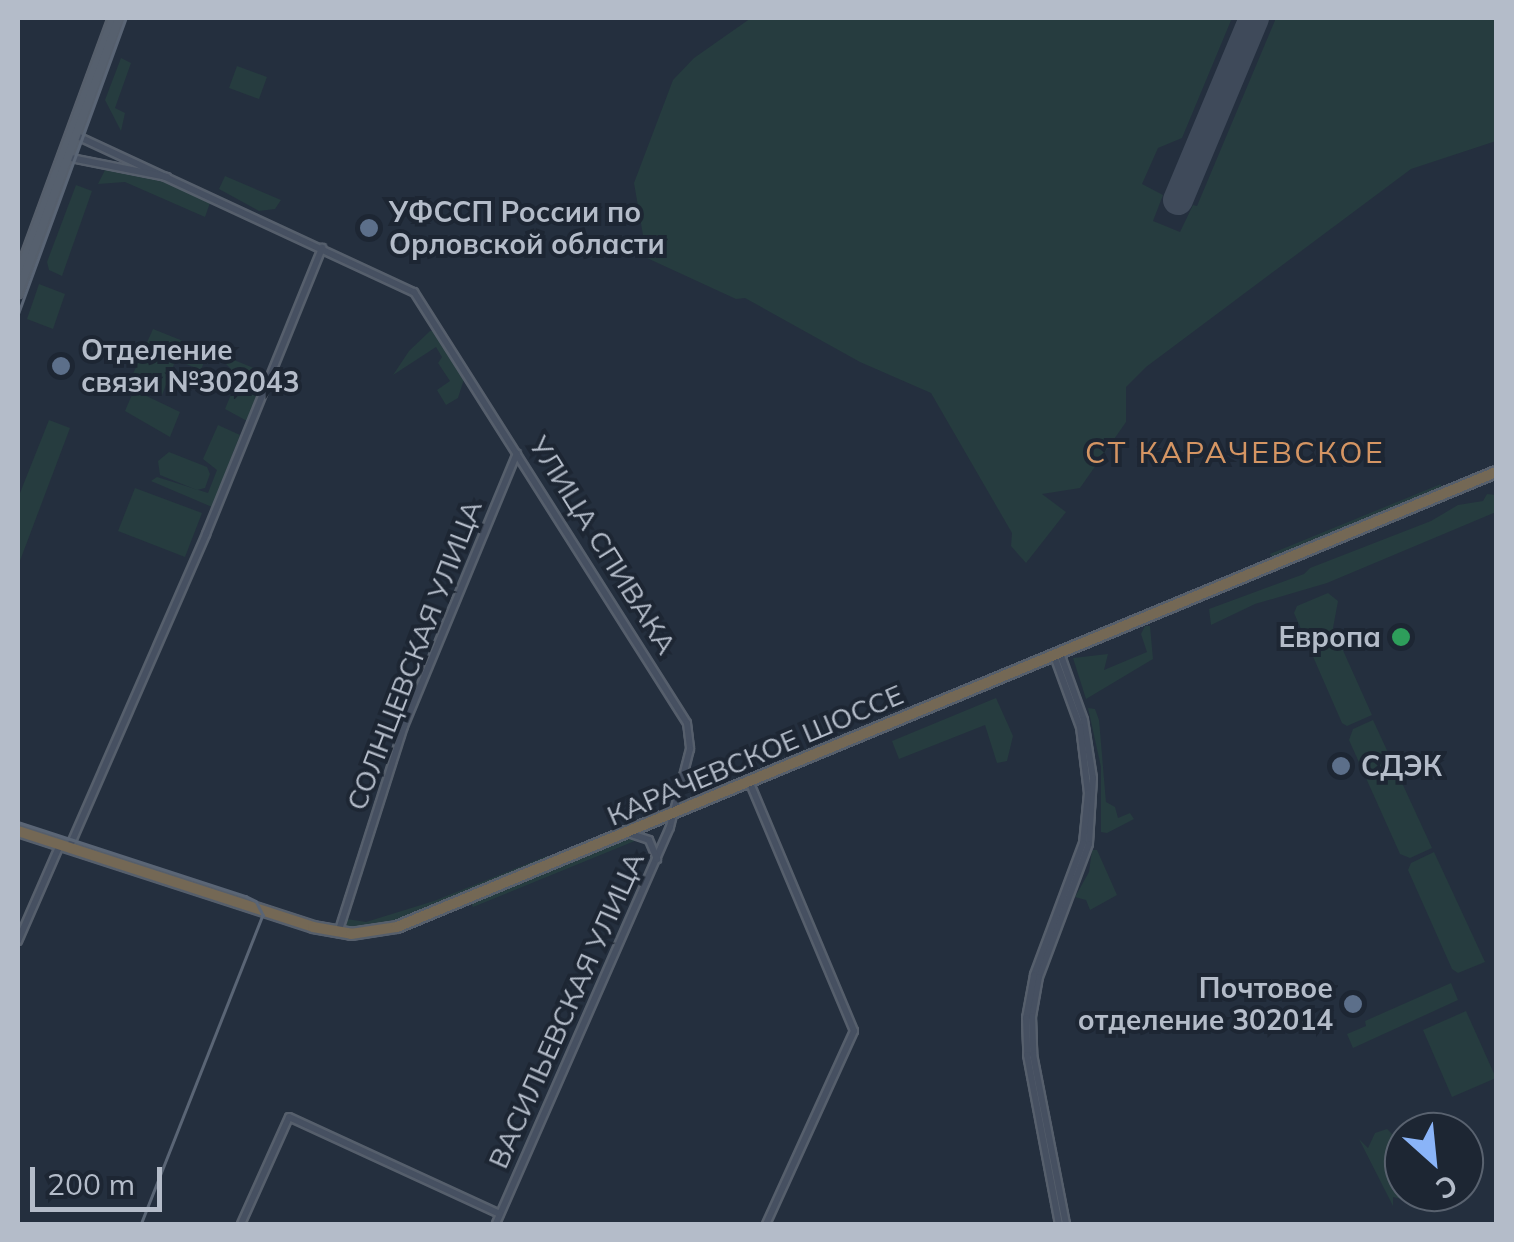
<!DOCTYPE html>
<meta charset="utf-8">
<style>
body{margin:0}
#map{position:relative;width:1514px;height:1242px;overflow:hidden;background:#242f3e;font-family:Mulish,sans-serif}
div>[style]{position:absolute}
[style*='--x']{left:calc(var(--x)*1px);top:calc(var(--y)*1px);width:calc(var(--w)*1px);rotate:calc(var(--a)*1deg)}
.green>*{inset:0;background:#263c3f}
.runway>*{height:30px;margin:-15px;padding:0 15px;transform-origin:15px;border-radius:15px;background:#3f4a5a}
.roads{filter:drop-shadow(2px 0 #565f6c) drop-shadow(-2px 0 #565f6c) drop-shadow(0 2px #565f6c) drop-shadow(0 -2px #565f6c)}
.secondary>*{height:6px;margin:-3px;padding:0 3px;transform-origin:3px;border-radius:3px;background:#465061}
.primary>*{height:8px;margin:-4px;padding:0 4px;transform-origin:4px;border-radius:4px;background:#56606e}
.highway>*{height:10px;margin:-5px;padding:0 5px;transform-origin:5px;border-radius:5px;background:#746855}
.tram>*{height:2.5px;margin:-1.25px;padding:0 1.25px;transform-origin:1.25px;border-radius:1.25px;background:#5a6575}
.dots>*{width:28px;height:28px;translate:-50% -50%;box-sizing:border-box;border:5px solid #1d2633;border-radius:50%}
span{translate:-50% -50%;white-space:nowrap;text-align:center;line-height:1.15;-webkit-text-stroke:8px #1d2633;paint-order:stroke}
.poi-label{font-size:28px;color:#b4bcc9;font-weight:700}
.left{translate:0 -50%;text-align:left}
.right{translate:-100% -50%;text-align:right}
.street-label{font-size:28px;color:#b4bcc9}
.neighbourhood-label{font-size:30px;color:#d59563;letter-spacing:2.5px}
.frame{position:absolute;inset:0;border:20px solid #b4bcc9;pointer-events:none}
.north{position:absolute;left:1384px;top:1112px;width:100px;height:100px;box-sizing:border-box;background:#1d2633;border:2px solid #59626f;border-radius:50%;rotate:153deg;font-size:28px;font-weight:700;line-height:40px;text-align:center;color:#b4bcc9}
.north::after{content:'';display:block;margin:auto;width:35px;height:45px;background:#8ab4f8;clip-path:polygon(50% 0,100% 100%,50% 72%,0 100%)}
.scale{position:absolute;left:30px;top:1167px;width:132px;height:45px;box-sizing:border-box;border:5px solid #b4bcc9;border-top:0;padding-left:12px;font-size:30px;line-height:35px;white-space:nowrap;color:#b4bcc9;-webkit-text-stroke:8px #1d2633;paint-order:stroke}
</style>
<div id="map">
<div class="green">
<div style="clip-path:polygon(751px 18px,1232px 18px,1182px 138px,1158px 148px,1142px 184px,1163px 195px,1153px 221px,1180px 232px,1193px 205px,1197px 206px,1276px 18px,1496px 18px,1496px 141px,1411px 169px,1146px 367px,1126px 387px,1126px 422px,1080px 488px,1042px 494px,1066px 512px,1026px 563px,1011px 546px,1012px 533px,931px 393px,860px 362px,745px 298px,736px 299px,647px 258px,634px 183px,673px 80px,694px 58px)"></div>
<div style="clip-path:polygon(121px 58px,131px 63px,115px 108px,125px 113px,121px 131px,105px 100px)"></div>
<div style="clip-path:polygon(237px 66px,267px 77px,259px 99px,229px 88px)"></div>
<div style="clip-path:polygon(105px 170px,176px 184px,211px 200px,205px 217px,125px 182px,98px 184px)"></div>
<div style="clip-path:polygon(225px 176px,281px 200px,275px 209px,259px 211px,219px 189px)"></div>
<div style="clip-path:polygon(76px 185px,92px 191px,62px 276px,49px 270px,47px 262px)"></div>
<div style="clip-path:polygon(39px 284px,65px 294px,53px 329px,27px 319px)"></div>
<div style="clip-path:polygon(153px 329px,183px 341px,162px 395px,155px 385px,132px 376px)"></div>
<div style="clip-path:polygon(430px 331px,436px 331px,465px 376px,458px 398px,446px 405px,437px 390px,450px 381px,438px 363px,442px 357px,436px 347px,393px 375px,409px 351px)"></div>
<div style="clip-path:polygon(188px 341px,266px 373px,247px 421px,225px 409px,237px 380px,229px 375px,231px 369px,224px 362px,206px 356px,201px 370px,181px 362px)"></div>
<div style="clip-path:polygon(134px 390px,180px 412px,170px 437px,125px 411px)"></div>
<div style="clip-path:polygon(49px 420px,70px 428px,18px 566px,18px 498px)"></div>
<div style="clip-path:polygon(218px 425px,240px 435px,212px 507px,151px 481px,157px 477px,208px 493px,217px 470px,203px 459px)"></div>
<div style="clip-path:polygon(169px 452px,207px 467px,210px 474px,205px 488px,197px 490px,160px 475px,158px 461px)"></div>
<div style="clip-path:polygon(1441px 484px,1441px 490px,1272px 557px,1270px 554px)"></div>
<div style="clip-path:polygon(135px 488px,202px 513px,185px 557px,118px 531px)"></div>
<div style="clip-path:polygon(1487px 494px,1496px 495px,1496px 512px,1327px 583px,1255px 604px,1211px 625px,1209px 609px,1304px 574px,1310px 568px,1431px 521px,1458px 505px,1483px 501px)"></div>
<div style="clip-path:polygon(1328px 593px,1338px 601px,1333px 628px,1372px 715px,1347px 726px,1342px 723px,1294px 613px,1297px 606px)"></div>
<div style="clip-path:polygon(1145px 626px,1150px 626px,1153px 659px,1086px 699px,1073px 658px,1108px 654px,1104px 670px,1147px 652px,1141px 634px)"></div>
<div style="clip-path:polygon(996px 698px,1013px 736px,1007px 761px,997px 763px,985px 725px,899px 759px,892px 741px)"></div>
<div style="clip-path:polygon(1088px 708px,1095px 709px,1099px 720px,1106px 802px,1115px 807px,1118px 818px,1130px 813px,1134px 819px,1107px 833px,1101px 832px,1101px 767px)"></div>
<div style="clip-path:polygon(1373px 720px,1432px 848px,1410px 858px,1400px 854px,1349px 740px,1353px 729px)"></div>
<div style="clip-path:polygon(632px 837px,642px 838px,473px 907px,470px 902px)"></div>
<div style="clip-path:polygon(1092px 850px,1097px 850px,1117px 895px,1090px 910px,1086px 900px,1075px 897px,1089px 872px)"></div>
<div style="clip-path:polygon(1434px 852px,1485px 962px,1458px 973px,1452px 969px,1408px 870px,1411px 863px)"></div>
<div style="clip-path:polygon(547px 856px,549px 861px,437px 907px,365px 929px,346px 926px,347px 919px,366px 922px,434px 901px)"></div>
<div style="clip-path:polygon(1451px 983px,1458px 1000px,1353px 1048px,1347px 1034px,1366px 1026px,1365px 1021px)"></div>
<div style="clip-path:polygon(1466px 1011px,1496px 1078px,1452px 1097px,1423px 1030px)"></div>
<div style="clip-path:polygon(1387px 1129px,1404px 1146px,1404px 1183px,1392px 1190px,1405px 1198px,1419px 1192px,1406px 1200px,1393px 1197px,1393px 1206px,1359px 1139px,1368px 1148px,1375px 1133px)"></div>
</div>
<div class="runway">
<div style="--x:1178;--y:200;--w:197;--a:-67.3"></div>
</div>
<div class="roads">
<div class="secondary">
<div style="--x:75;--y:135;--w:374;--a:24.9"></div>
<div style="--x:414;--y:292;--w:510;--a:57.65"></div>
<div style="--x:687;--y:723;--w:26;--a:83"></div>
<div style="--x:690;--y:749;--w:81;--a:104.4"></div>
<div style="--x:670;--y:827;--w:433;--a:113.7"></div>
<div style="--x:66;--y:157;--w:103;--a:11.2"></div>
<div style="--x:1060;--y:653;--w:71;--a:70.3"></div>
<div style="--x:1084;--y:720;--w:59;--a:81.2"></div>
<div style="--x:1093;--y:778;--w:66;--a:93.5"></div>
<div style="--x:1089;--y:844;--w:142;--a:110.6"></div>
<div style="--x:1039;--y:977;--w:40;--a:100"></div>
<div style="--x:1032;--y:1016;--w:38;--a:88"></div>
<div style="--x:1033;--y:1054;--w:173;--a:79"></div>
<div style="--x:1054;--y:656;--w:76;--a:69.9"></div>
<div style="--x:1080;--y:727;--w:66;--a:83.1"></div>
<div style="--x:1088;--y:793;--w:50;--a:95.7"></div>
<div style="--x:1083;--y:843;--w:141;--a:110.4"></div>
<div style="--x:1034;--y:975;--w:44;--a:100.5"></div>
<div style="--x:1026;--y:1018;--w:37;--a:88"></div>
<div style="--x:1027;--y:1055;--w:172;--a:79.3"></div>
<div style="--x:749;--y:781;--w:271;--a:67.2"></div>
<div style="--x:854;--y:1031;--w:212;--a:114.5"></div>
<div style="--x:628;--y:833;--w:22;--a:18"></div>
<div style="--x:649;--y:840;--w:21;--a:67"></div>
<div style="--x:69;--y:848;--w:343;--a:-66.4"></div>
<div style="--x:206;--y:534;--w:309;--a:-67.9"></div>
<div style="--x:338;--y:933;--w:217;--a:-72.3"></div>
<div style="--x:404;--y:726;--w:295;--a:-67.5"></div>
<div style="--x:18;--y:941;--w:105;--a:-66.4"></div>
<div style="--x:241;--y:1224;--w:117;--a:-65.8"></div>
<div style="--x:289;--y:1117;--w:232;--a:24.7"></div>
</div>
<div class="primary">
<div style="--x:18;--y:276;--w:275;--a:-69.8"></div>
<div style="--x:18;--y:293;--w:293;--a:-69.8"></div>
</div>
<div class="highway">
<div style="--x:18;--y:831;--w:310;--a:18"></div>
<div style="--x:313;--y:927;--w:39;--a:10"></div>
<div style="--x:351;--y:934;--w:47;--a:-8.7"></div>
<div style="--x:397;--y:927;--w:1189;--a:-22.49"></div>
</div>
</div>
<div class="tram">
<div style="--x:18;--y:314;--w:315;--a:-70"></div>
<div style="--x:18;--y:822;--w:240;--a:18"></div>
<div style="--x:246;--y:896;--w:11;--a:27"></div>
<div style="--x:256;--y:901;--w:16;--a:63"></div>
<div style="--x:263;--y:915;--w:332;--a:111.5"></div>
</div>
<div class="dots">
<div style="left:369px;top:228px;background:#5c6f8a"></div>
<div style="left:61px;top:366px;background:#5c6f8a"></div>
<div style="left:1401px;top:637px;background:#2e9e5b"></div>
<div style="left:1341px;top:766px;background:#5c6f8a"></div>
<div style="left:1353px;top:1004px;background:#5c6f8a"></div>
</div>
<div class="poi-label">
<span class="left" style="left:389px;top:228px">УФССП России по<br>Орловской области</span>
<span class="left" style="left:81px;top:366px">Отделение<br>связи №302043</span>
<span class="right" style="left:1381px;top:637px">Европа</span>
<span class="left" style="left:1361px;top:766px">СДЭК</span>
<span class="right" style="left:1333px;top:1004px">Почтовое<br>отделение 302014</span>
</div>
<div class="street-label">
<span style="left:603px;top:545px;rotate:58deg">УЛИЦА СПИВАКА</span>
<span style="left:414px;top:655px;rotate:-69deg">СОЛНЦЕВСКАЯ УЛИЦА</span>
<span style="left:755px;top:755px;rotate:-23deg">КАРАЧЕВСКОЕ ШОССЕ</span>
<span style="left:566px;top:1010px;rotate:-66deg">ВАСИЛЬЕВСКАЯ УЛИЦА</span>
</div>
<div class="neighbourhood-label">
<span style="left:1235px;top:452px">СТ КАРАЧЕВСКОЕ</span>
</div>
<div class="frame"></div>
<div class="north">С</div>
<div class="scale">200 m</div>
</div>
